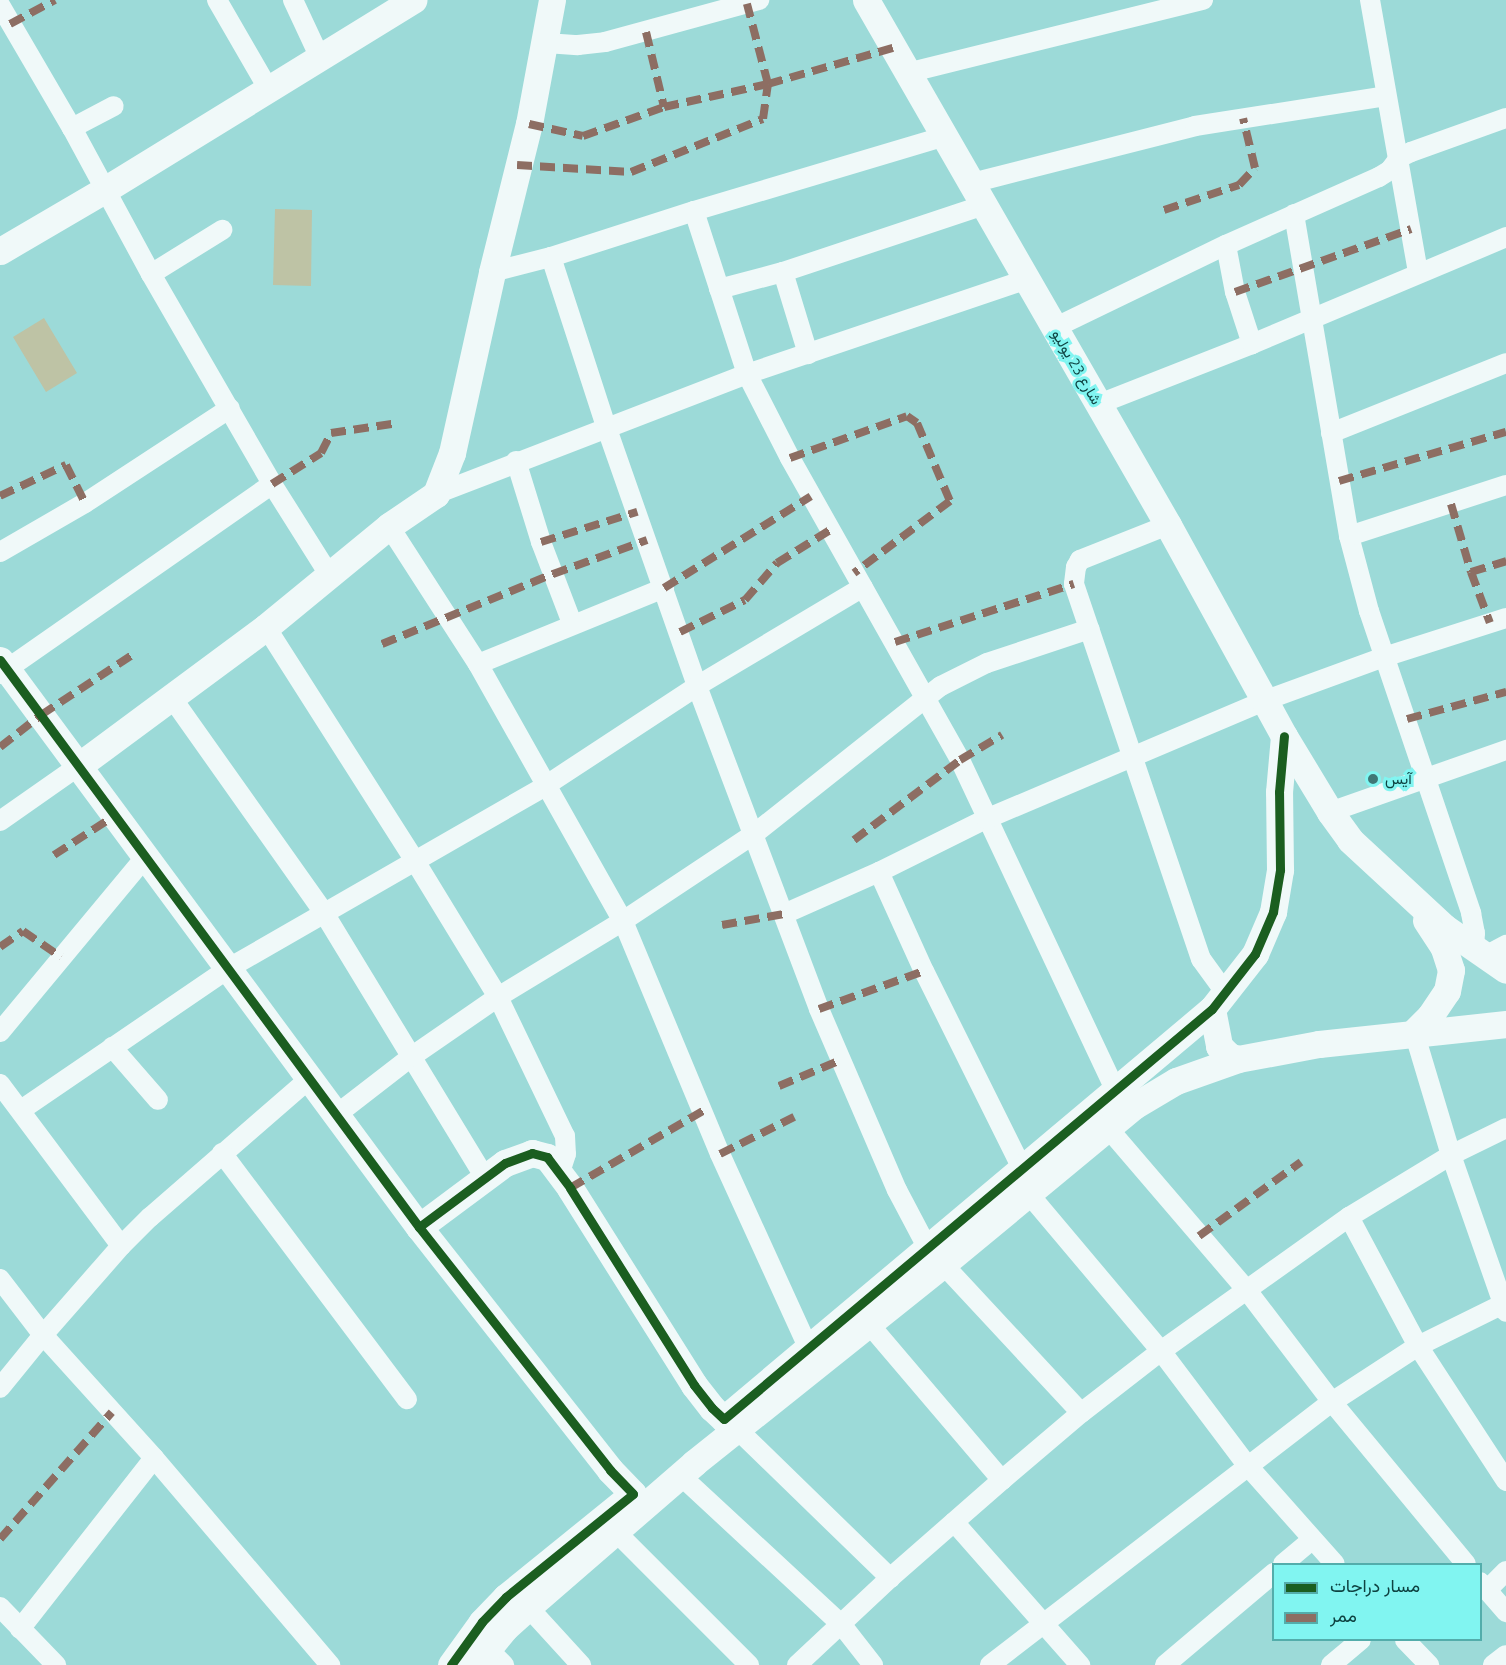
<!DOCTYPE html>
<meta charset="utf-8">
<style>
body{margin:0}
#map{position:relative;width:1506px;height:1665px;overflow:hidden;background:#9cdad8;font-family:Ubuntu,Vazirmatn,sans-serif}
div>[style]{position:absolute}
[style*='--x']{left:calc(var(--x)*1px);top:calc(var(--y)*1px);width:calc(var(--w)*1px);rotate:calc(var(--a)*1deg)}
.green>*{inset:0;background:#bec3a5}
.street>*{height:20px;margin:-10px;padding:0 10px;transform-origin:10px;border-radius:10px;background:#f0f9f9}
.secondary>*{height:27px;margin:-13.5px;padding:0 13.5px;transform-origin:13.5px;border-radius:13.5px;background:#f0f9f9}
.quiet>*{height:8px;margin-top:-4px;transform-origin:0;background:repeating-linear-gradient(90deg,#8d6e63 0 15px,transparent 0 23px)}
.cycleway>*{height:9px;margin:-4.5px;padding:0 4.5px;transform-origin:4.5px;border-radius:4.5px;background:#1b5e20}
.dots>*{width:16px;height:16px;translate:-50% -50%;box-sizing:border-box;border:3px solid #81f5f1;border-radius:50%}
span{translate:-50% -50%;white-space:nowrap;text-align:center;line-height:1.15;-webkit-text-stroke:6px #81f5f1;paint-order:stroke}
.street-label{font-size:15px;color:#0e4241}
.poi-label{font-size:15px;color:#0e4241}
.left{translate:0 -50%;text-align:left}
.legend{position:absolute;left:1272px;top:1563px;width:210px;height:78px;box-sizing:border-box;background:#81f5f1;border:2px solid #53adab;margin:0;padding:8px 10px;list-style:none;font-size:18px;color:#0e4241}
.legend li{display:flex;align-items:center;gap:12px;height:30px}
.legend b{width:30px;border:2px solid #53adab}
</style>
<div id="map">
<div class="green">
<div style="clip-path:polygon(275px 209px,312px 210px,311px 286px,273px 285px)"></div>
<div style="clip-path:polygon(44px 318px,77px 373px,46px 392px,13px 337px)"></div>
</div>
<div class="street">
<div style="--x:217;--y:0;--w:104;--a:60"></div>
<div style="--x:293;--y:0;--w:64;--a:65"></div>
<div style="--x:1370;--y:0;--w:276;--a:80"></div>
<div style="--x:0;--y:5;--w:143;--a:59.7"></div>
<div style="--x:72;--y:128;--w:166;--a:61.6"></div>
<div style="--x:151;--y:274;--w:242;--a:60"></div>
<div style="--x:272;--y:484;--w:109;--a:57.8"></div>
<div style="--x:546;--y:43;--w:32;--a:4"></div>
<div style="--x:578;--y:45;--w:27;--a:-6"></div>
<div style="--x:605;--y:42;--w:160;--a:-15.3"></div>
<div style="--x:907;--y:73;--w:305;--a:-13.9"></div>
<div style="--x:72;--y:128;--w:47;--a:-27.6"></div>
<div style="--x:972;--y:183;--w:230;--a:-14.3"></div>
<div style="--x:1195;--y:126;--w:193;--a:-8.9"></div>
<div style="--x:694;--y:211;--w:171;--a:72"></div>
<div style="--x:747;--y:374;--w:94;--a:62.9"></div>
<div style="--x:790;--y:458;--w:347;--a:60.6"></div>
<div style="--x:960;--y:760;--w:367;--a:64.8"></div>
<div style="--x:1294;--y:214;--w:327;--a:80.3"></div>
<div style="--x:1349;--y:536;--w:78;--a:75.1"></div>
<div style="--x:1369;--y:611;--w:319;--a:71.3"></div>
<div style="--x:1471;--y:913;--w:20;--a:79"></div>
<div style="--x:1475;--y:933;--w:15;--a:94"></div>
<div style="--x:1226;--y:245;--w:48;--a:79.2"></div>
<div style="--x:1235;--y:292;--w:55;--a:71.9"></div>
<div style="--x:551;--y:257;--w:178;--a:72"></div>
<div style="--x:606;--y:426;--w:275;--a:70.7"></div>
<div style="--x:697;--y:686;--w:345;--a:69.3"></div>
<div style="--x:819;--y:1009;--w:197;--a:66.7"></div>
<div style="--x:897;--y:1190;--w:64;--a:62.2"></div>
<div style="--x:927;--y:1247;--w:226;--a:47.1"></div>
<div style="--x:492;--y:272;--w:61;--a:-14.3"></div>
<div style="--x:551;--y:257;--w:150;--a:-17.8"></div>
<div style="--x:694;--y:211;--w:260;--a:-16.6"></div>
<div style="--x:783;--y:272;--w:86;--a:73"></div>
<div style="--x:151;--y:274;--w:84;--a:-31.8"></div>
<div style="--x:719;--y:289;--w:66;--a:-14.9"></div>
<div style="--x:783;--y:272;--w:212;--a:-18.4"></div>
<div style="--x:1054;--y:328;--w:191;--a:-25.8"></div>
<div style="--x:1226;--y:245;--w:167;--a:-24"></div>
<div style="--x:1379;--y:177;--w:13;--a:-32"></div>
<div style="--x:1390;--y:170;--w:15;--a:-53"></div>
<div style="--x:1399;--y:158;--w:13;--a:-27"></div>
<div style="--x:1411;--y:152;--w:101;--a:-19.7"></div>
<div style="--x:1099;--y:404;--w:164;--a:-21.4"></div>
<div style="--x:1252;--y:344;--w:276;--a:-22.8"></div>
<div style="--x:1331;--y:433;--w:188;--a:-21.8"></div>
<div style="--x:516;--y:461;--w:85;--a:72.8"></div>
<div style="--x:541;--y:542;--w:87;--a:69.1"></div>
<div style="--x:436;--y:494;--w:333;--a:-21.1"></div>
<div style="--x:747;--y:374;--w:296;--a:-18.7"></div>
<div style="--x:1168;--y:525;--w:95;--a:158.3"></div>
<div style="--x:1080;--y:560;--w:8;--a:120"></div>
<div style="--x:1076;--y:567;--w:17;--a:97"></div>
<div style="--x:1074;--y:584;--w:396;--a:71.3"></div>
<div style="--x:1201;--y:959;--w:39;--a:54"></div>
<div style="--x:389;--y:526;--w:164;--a:57.2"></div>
<div style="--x:478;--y:664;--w:295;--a:60.6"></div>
<div style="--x:623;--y:921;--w:252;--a:67.4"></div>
<div style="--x:720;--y:1154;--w:212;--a:65.5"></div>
<div style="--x:1349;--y:536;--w:165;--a:-18"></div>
<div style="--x:0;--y:552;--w:98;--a:-30"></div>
<div style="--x:85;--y:503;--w:173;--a:-33.2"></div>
<div style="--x:266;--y:627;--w:277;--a:57.5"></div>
<div style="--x:415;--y:861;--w:159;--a:58.6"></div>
<div style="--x:498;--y:997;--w:154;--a:64.3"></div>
<div style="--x:565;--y:1136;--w:18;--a:87"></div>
<div style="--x:566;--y:1154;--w:20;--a:108"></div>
<div style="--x:478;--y:664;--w:201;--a:-22.2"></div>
<div style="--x:0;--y:674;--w:332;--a:-34.9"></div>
<div style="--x:172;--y:698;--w:263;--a:54.7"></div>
<div style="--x:324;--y:913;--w:308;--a:58.7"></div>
<div style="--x:1330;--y:812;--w:187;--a:-19.4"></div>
<div style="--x:0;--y:821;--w:94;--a:-35"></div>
<div style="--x:879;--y:872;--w:109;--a:65.6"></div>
<div style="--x:924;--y:971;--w:220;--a:63.6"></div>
<div style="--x:784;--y:914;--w:104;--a:-23.9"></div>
<div style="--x:879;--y:872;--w:119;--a:-26.4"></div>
<div style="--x:986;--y:819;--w:304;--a:-23"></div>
<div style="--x:1266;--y:700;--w:126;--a:-20"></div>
<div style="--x:1384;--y:657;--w:128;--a:-17.7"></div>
<div style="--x:1485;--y:956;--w:24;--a:-28"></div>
<div style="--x:0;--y:1032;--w:229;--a:-50.3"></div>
<div style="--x:1414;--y:1032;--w:128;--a:73.3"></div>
<div style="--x:1451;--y:1155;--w:166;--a:70.7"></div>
<div style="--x:112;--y:1047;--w:70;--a:49"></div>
<div style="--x:309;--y:1079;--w:211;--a:139"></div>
<div style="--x:150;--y:1217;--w:41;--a:135"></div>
<div style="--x:121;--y:1246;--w:118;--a:131.2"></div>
<div style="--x:43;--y:1335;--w:166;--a:47.9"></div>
<div style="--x:154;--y:1458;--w:272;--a:49.6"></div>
<div style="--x:0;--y:1084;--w:202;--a:53.2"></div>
<div style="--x:21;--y:1110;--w:252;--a:-34.3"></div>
<div style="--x:229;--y:968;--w:365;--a:-29.9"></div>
<div style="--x:545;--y:786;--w:182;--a:-33.3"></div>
<div style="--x:697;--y:686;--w:193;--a:-30.8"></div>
<div style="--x:336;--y:1115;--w:95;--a:-37.7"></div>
<div style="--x:411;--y:1057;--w:106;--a:-34.6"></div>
<div style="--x:498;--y:997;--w:146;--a:-31.3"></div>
<div style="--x:623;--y:921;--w:157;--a:-33.6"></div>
<div style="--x:754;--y:834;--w:238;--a:-38.4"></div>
<div style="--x:941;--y:686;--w:51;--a:-26.6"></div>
<div style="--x:987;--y:663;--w:108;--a:-18.4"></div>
<div style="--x:1107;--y:1127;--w:213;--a:49.4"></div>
<div style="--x:1246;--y:1289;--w:142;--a:52.7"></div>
<div style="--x:1332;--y:1402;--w:210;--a:50.4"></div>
<div style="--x:222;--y:1153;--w:308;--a:53.1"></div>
<div style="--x:1028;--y:1193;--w:207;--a:49.9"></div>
<div style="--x:1161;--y:1351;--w:143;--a:53"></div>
<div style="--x:1247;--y:1465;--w:132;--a:48.4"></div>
<div style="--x:1349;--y:1217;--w:146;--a:61.9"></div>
<div style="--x:1418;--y:1346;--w:161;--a:56.9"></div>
<div style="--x:0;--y:1279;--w:71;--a:52.5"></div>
<div style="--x:43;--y:1335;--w:68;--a:129.1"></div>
<div style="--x:869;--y:1324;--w:205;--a:49.6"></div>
<div style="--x:737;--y:1429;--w:214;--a:44.2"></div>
<div style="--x:680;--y:1475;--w:219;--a:42.8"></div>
<div style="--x:841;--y:1624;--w:52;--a:52"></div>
<div style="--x:954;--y:1522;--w:191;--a:48.6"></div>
<div style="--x:607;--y:1523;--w:201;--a:45"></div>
<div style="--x:1283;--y:1564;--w:38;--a:-40"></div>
<div style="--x:1480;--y:1582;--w:40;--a:49"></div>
<div style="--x:1487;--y:1590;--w:27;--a:-45"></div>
<div style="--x:0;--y:1607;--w:81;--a:46"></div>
<div style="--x:528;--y:1607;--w:79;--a:47.6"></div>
<div style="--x:20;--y:1629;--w:217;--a:-51.9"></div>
<div style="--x:1405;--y:1640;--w:35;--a:46"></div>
<div style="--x:488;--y:1649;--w:23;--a:45"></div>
<div style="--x:797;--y:1665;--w:127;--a:-43.1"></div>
<div style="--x:890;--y:1578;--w:149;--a:-41.2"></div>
<div style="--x:1002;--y:1480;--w:104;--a:-40.3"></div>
<div style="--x:1081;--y:1413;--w:101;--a:-37.8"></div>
<div style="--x:1161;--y:1351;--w:231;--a:-35.5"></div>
<div style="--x:1349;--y:1217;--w:119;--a:-31.3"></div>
<div style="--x:1451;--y:1155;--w:61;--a:-26.1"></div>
<div style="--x:990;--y:1665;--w:431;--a:-37.6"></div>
<div style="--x:1332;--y:1402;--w:103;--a:-33.1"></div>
<div style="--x:1418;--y:1346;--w:95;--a:-26.3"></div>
<div style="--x:1165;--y:1665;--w:143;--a:-40.2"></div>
<div style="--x:1331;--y:1665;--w:39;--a:-40"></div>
<div style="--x:1493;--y:1665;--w:16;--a:-38"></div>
</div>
<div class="secondary">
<div style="--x:866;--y:0;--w:606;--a:60.09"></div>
<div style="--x:1168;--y:525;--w:241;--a:61.2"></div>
<div style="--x:1284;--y:736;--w:89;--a:58.8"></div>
<div style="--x:1330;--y:812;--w:34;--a:54"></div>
<div style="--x:1350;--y:840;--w:128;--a:42.8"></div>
<div style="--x:1444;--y:927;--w:75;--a:34.7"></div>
<div style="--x:0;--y:251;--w:123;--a:-30.3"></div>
<div style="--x:106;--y:189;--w:361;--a:-31.6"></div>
<div style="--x:0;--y:660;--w:705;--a:53.54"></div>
<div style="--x:419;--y:1227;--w:309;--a:51.8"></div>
<div style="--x:610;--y:1470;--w:33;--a:46"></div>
<div style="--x:633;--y:1494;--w:164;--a:141"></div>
<div style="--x:506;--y:1597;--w:35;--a:134"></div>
<div style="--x:482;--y:1622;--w:53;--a:125.8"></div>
<div style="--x:77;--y:767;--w:235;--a:-36.5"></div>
<div style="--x:266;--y:627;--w:159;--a:-39.4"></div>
<div style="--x:389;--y:526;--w:57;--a:-34.2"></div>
<div style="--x:436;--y:494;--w:44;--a:-68.7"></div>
<div style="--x:452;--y:453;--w:185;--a:-77.5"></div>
<div style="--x:492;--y:272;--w:153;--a:-76"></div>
<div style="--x:529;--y:124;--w:126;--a:-79.5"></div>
<div style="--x:1212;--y:1009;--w:38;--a:79"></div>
<div style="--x:1219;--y:1046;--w:14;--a:45"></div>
<div style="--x:1229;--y:1056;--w:9;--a:18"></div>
<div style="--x:1414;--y:1032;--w:23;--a:-45"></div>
<div style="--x:1430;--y:1016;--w:30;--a:-56"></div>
<div style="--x:1447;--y:991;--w:21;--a:-79"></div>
<div style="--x:1451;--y:970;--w:23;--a:-108"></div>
<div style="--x:1444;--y:948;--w:33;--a:-123"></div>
<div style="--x:419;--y:1227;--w:107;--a:-36.7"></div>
<div style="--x:505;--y:1163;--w:29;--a:-20"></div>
<div style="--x:532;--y:1153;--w:16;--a:15"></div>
<div style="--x:547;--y:1157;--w:39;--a:53"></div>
<div style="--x:570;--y:1188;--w:233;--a:57.8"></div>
<div style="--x:694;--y:1385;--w:29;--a:52"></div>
<div style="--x:712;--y:1408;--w:16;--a:43"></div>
<div style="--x:724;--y:1419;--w:637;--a:-40.04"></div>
<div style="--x:1212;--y:1009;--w:70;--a:-52"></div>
<div style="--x:1255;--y:954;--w:46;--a:-66.8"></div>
<div style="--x:1273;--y:912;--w:43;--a:-80.5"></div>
<div style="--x:1280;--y:870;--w:78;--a:-90.7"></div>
<div style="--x:1279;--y:792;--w:56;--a:-84.9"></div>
<div style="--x:475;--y:1665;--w:48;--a:-51"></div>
<div style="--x:505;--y:1628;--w:31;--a:-42"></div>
<div style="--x:528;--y:1607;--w:220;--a:-40.9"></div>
<div style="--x:694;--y:1463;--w:319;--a:-38.6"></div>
<div style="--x:943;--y:1264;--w:248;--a:-39.6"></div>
<div style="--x:1134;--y:1106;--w:49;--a:-30.8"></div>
<div style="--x:1176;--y:1081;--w:66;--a:-19.5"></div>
<div style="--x:1238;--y:1059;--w:82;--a:-10.5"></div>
<div style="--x:1319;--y:1044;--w:188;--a:-6.1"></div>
</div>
<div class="quiet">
<div style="--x:10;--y:24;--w:51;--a:-28.1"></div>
<div style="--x:646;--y:32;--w:77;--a:76.5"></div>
<div style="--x:529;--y:124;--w:55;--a:12.5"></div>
<div style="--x:583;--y:136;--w:86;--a:-19.7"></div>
<div style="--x:664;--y:107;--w:107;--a:-12.5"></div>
<div style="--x:768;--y:84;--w:130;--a:-16.1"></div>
<div style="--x:517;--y:165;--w:114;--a:3.5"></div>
<div style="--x:631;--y:172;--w:142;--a:-21.9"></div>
<div style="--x:763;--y:119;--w:35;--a:-82"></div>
<div style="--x:768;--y:84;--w:83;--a:-104.7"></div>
<div style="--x:1164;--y:210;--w:79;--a:-18.4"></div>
<div style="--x:1239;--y:185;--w:23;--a:-47"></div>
<div style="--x:1255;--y:168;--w:51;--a:-103.5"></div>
<div style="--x:1235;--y:292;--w:187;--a:-19.7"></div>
<div style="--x:790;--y:458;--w:124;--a:-19.7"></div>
<div style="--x:907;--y:416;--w:12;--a:35"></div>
<div style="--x:917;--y:423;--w:85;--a:67.1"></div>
<div style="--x:950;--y:501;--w:120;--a:143.1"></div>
<div style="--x:1339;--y:481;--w:174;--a:-16.4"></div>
<div style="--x:272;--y:484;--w:58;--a:-32.3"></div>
<div style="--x:321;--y:453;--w:22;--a:-63"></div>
<div style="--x:331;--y:433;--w:68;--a:-8.5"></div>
<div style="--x:0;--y:496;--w:73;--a:-25.2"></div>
<div style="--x:66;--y:465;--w:42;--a:63.4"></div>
<div style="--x:1451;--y:504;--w:71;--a:73.6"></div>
<div style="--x:1471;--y:572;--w:54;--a:69.6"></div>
<div style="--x:541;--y:542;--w:101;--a:-17.4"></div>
<div style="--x:1471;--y:572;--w:37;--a:-17"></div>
<div style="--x:664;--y:588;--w:173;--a:-32"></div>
<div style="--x:680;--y:632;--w:72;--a:-26.2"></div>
<div style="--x:745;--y:600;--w:49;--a:-49.1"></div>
<div style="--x:777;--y:563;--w:62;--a:-31.9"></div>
<div style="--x:895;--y:642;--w:188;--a:-18"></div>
<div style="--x:382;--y:644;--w:185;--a:-22.3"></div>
<div style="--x:553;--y:574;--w:100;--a:-19.9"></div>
<div style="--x:1407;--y:719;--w:103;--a:-15.3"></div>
<div style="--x:0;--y:747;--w:52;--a:-38"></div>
<div style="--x:41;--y:715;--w:113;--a:-33.4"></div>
<div style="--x:854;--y:840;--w:133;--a:-37"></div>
<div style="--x:960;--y:760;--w:49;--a:-30.8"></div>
<div style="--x:54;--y:855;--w:72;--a:-33"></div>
<div style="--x:722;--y:925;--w:63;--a:-10.1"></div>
<div style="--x:0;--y:947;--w:28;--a:-35"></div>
<div style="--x:23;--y:931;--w:46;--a:34.4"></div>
<div style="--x:819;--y:1009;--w:112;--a:-19.9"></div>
<div style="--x:779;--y:1086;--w:67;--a:-22.8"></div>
<div style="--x:720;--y:1154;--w:83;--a:-26.6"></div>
<div style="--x:570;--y:1188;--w:154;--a:-30.1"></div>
<div style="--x:1199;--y:1236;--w:126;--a:-36"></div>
<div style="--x:0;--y:1539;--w:169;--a:-48.6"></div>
</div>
<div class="cycleway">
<div style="--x:0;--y:660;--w:705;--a:53.54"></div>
<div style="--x:419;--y:1227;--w:309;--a:51.8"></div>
<div style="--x:610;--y:1470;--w:33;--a:46"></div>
<div style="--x:633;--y:1494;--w:164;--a:141"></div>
<div style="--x:506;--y:1597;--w:35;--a:134"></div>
<div style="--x:482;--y:1622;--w:53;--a:125.8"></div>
<div style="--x:419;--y:1227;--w:107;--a:-36.7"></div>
<div style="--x:505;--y:1163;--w:29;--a:-20"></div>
<div style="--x:532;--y:1153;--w:16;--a:15"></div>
<div style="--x:547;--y:1157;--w:39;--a:53"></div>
<div style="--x:570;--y:1188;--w:233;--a:57.8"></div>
<div style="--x:694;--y:1385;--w:29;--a:52"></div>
<div style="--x:712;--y:1408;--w:16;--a:43"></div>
<div style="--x:724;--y:1419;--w:637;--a:-40.04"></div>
<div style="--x:1212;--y:1009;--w:70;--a:-52"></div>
<div style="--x:1255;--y:954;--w:46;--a:-66.8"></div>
<div style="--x:1273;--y:912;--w:43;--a:-80.5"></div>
<div style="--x:1280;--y:870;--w:78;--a:-90.7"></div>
<div style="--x:1279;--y:792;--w:56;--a:-84.9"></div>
</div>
<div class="dots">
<div style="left:1373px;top:779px;background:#407776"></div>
</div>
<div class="street-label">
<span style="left:1077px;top:367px;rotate:60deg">شارع 23 يوليو</span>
</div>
<div class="poi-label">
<span class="left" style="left:1385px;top:779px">آيس</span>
</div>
<ul class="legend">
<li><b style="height:8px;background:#1b5e20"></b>مسار دراجات</li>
<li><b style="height:8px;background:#8d6e63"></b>ممر</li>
</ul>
</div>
